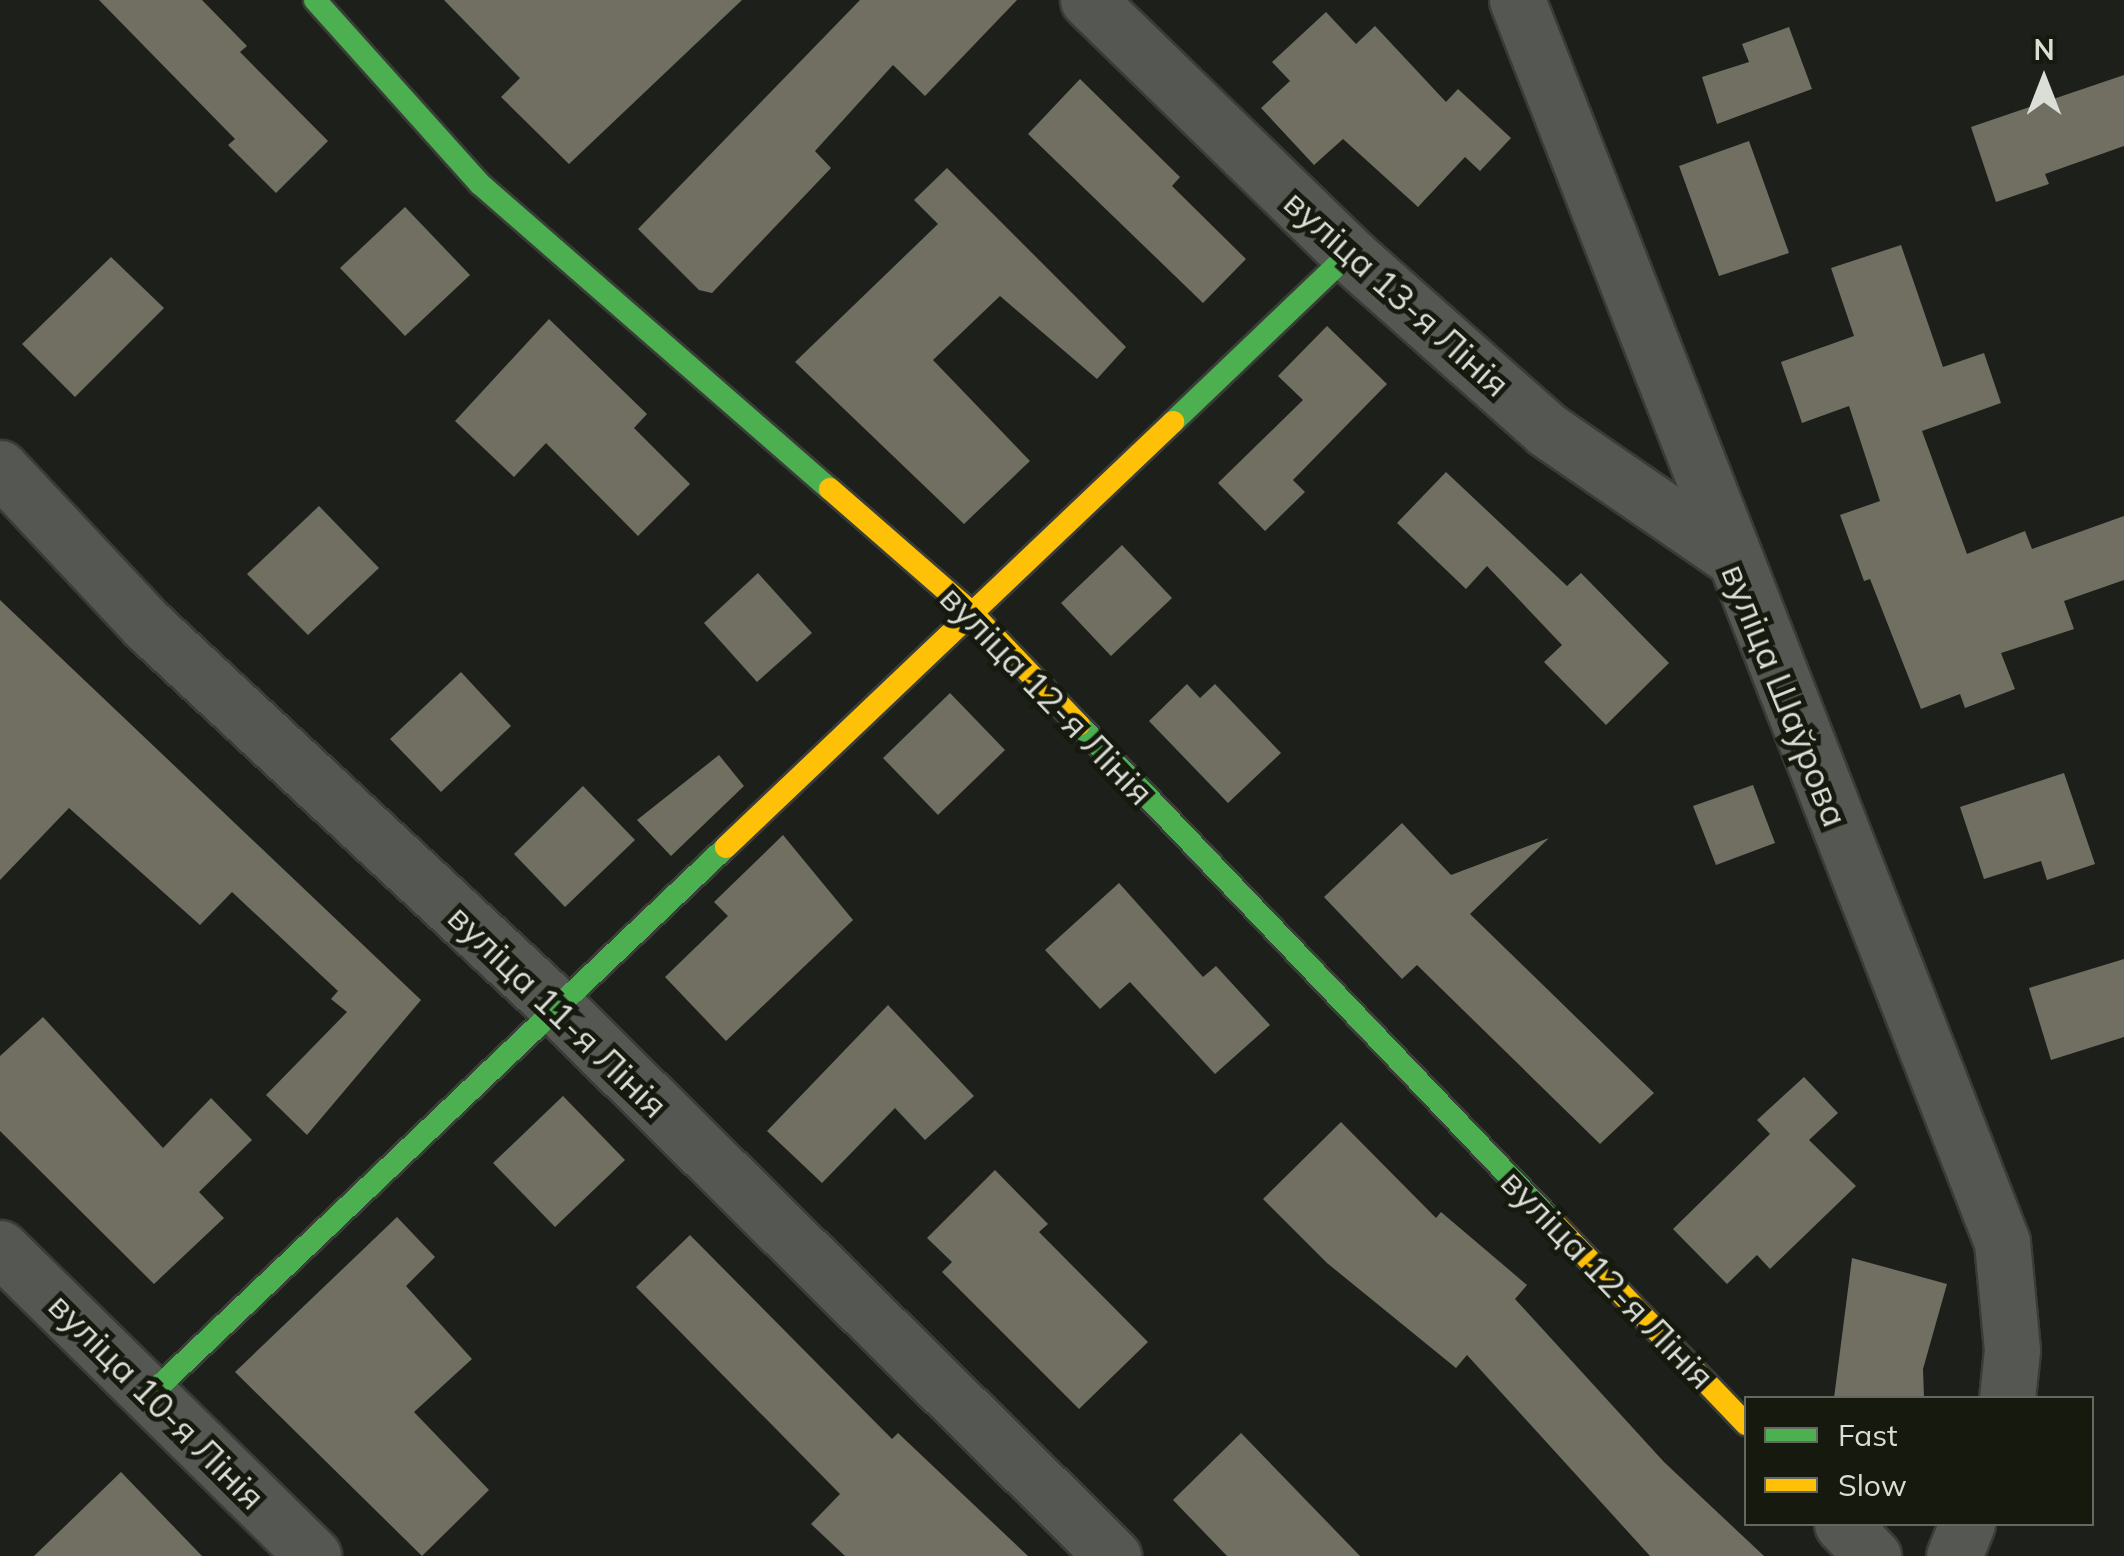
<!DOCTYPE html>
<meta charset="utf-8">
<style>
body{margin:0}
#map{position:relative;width:2124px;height:1556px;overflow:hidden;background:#1d201a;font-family:Mulish,sans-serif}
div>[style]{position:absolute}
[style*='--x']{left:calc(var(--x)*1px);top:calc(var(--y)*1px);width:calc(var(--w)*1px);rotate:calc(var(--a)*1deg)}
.building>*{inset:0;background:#706f62}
.roads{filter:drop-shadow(2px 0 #393c37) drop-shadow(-2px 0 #393c37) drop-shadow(0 2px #393c37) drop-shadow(0 -2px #393c37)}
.street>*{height:55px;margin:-27.5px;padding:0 27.5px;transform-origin:27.5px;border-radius:27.5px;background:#545752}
.fast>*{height:22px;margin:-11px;padding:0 11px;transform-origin:11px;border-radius:11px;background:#4caf50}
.slow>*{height:22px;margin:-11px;padding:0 11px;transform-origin:11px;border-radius:11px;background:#ffc107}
span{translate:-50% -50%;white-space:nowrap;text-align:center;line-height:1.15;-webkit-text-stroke:10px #15190e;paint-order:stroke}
.street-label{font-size:35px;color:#dbded7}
.legend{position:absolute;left:1744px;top:1396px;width:350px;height:130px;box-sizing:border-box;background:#15190e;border:2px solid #64685e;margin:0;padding:12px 18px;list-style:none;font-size:30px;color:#dbded7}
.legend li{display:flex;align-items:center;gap:20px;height:50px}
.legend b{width:50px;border:2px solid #64685e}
.north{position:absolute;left:1994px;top:30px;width:100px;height:100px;-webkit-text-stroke:8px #15190e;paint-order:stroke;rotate:0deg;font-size:28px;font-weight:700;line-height:40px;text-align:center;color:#dbded7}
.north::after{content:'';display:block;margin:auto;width:35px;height:45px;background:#dbded7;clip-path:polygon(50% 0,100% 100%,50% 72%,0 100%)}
</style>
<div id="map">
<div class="building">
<div style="clip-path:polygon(99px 0,202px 0,247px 46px,240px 52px,328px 141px,276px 193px,228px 145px,235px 139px)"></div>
<div style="clip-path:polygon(444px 0,742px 0,569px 164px,501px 97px,520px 78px)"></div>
<div style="clip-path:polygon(860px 0,1017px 0,925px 96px,893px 65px,815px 151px,831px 168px,712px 293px,699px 290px,638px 229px)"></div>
<div style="clip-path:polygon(1326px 12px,1356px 44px,1375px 26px,1446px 102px,1458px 89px,1511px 138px,1480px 171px,1465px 157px,1418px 207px,1343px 139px,1314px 165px,1261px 108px,1290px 81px,1272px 62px)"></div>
<div style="clip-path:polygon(1789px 27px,1812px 89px,1717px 124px,1702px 77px,1749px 62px,1742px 44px)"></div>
<div style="clip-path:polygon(2124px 75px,2124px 146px,2045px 174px,2049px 184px,1996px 202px,1971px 127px)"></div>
<div style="clip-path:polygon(1080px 79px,1180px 177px,1172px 186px,1246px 259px,1203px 303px,1028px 134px)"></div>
<div style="clip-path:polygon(1749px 141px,1789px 253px,1719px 276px,1679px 166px)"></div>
<div style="clip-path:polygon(947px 168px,1126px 347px,1097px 379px,1000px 296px,933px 360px,1030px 461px,964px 524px,795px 362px,938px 224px,914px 200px)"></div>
<div style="clip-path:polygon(405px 207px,470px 275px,405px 336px,340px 268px)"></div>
<div style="clip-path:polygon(1901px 245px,1943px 367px,1984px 353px,2001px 403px,1922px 431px,1967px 554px,2025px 531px,2032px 549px,2124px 516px,2124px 580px,2064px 601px,2074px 629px,2001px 653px,2015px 689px,1965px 708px,1960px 694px,1921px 709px,1870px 579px,1864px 581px,1840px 515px,1880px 501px,1849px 406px,1802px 423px,1781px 362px,1854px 336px,1831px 268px)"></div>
<div style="clip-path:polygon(111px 257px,164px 308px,75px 397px,22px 344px)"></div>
<div style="clip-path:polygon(549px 319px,647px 414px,634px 428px,690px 484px,638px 536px,546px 443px,514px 477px,455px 421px)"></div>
<div style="clip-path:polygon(1327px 326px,1387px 384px,1293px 480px,1305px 492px,1265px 531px,1218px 483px,1303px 400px,1278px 376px)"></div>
<div style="clip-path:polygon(1446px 472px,1567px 586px,1581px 573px,1669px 663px,1606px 725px,1544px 662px,1562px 645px,1487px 566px,1466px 589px,1397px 523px)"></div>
<div style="clip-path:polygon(319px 506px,379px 568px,308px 635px,247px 574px)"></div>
<div style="clip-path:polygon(1122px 545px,1172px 598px,1111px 656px,1061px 603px)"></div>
<div style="clip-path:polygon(758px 573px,812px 633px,757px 682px,704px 623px)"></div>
<div style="clip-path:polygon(0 600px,421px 1000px,307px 1135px,266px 1095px,347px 1012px,331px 999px,338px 991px,232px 892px,200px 925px,69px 808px,0 880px)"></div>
<div style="clip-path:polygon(461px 672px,511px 726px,441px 792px,390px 739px)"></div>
<div style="clip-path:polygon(1187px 684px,1200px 698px,1215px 684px,1281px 753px,1228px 803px,1149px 721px)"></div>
<div style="clip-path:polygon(950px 693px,1005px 750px,938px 815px,883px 758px)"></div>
<div style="clip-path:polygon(719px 755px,744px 786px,671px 856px,637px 820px)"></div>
<div style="clip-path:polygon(2064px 773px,2095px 864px,2047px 880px,2041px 861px,1984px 879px,1960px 807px)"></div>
<div style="clip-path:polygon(1753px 785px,1775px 843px,1716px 865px,1693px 806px)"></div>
<div style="clip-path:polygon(583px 786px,635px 840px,565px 907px,514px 854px)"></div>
<div style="clip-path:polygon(1402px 823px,1451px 875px,1549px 838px,1470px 914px,1654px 1093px,1600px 1144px,1417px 965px,1402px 979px,1324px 897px)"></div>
<div style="clip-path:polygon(783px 835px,853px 920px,726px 1041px,665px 977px,728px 916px,714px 902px)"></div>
<div style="clip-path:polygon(1119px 883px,1203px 977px,1216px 966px,1270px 1025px,1215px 1074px,1130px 982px,1100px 1009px,1045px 950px)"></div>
<div style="clip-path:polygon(2124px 959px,2124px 1037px,2051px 1060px,2029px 988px)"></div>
<div style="clip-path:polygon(888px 1005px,974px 1096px,925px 1140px,895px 1108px,822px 1183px,767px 1131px)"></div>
<div style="clip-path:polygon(43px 1017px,163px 1148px,211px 1098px,252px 1140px,199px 1192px,224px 1218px,154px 1284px,0 1131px,0 1056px)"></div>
<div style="clip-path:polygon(1804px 1077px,1838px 1113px,1809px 1140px,1856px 1186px,1770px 1269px,1757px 1255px,1727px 1284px,1673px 1229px,1770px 1134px,1757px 1120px)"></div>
<div style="clip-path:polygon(563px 1096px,625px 1160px,555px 1227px,493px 1163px)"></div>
<div style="clip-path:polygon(1341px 1122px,1436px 1218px,1441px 1212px,1527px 1285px,1515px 1299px,1664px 1462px,1764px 1556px,1650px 1556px,1467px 1355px,1456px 1368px,1327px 1263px,1263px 1199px)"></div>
<div style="clip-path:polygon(995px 1170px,1048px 1224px,1039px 1232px,1148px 1342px,1079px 1409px,942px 1272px,952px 1262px,927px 1238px)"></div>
<div style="clip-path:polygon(397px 1217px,435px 1257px,406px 1286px,472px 1359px,414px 1412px,489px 1490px,422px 1556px,235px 1372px)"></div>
<div style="clip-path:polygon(690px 1235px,892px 1439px,898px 1433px,1028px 1556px,845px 1556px,811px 1524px,840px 1494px,636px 1287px)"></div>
<div style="clip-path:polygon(1852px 1258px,1947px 1284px,1923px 1369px,1924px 1398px,1834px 1398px)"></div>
<div style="clip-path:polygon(1241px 1433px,1360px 1556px,1227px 1556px,1173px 1500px)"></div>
<div style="clip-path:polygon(121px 1472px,202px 1556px,34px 1556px)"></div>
</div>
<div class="roads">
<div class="street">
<div style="--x:1088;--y:0;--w:364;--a:44.2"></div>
<div style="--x:1349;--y:254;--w:265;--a:41.6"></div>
<div style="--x:1547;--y:430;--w:222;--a:34.5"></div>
<div style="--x:1517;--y:0;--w:1333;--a:68.67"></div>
<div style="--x:2002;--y:1242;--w:108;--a:84.7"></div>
<div style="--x:2012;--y:1350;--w:48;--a:95.9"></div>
<div style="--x:0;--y:468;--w:215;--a:46.9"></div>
<div style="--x:147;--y:625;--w:556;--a:42.96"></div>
<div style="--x:554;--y:1004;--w:786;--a:44.64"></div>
<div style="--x:0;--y:1248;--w:439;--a:44.5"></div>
<div style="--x:1842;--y:1524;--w:45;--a:45.9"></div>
<div style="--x:1954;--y:1556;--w:35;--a:-68"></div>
</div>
<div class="fast">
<div style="--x:315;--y:0;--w:247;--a:48.1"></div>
<div style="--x:480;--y:184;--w:464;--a:41.1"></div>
<div style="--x:1173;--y:422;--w:243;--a:-43.7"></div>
<div style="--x:1079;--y:725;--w:685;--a:46.36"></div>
<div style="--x:152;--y:1393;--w:792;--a:-43.57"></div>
</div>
<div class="slow">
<div style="--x:830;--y:489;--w:187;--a:41.1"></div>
<div style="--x:971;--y:612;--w:156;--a:46.3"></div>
<div style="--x:726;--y:847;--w:617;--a:-43.55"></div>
<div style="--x:1552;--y:1221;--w:281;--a:46.3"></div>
</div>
</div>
<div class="street-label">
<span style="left:1397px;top:293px;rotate:42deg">вуліца 13-я Лінія</span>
<span style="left:1047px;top:695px;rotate:46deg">вуліца 12-я Лінія</span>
<span style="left:1785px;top:695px;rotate:68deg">вуліца Шаўрова</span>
<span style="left:558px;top:1011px;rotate:44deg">вуліца 11-я Лінія</span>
<span style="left:1608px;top:1279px;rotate:46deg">вуліца 12-я Лінія</span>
<span style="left:157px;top:1401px;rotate:45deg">вуліца 10-я Лінія</span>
</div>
<ul class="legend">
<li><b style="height:12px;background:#4caf50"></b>Fast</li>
<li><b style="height:12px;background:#ffc107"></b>Slow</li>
</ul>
<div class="north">N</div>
</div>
